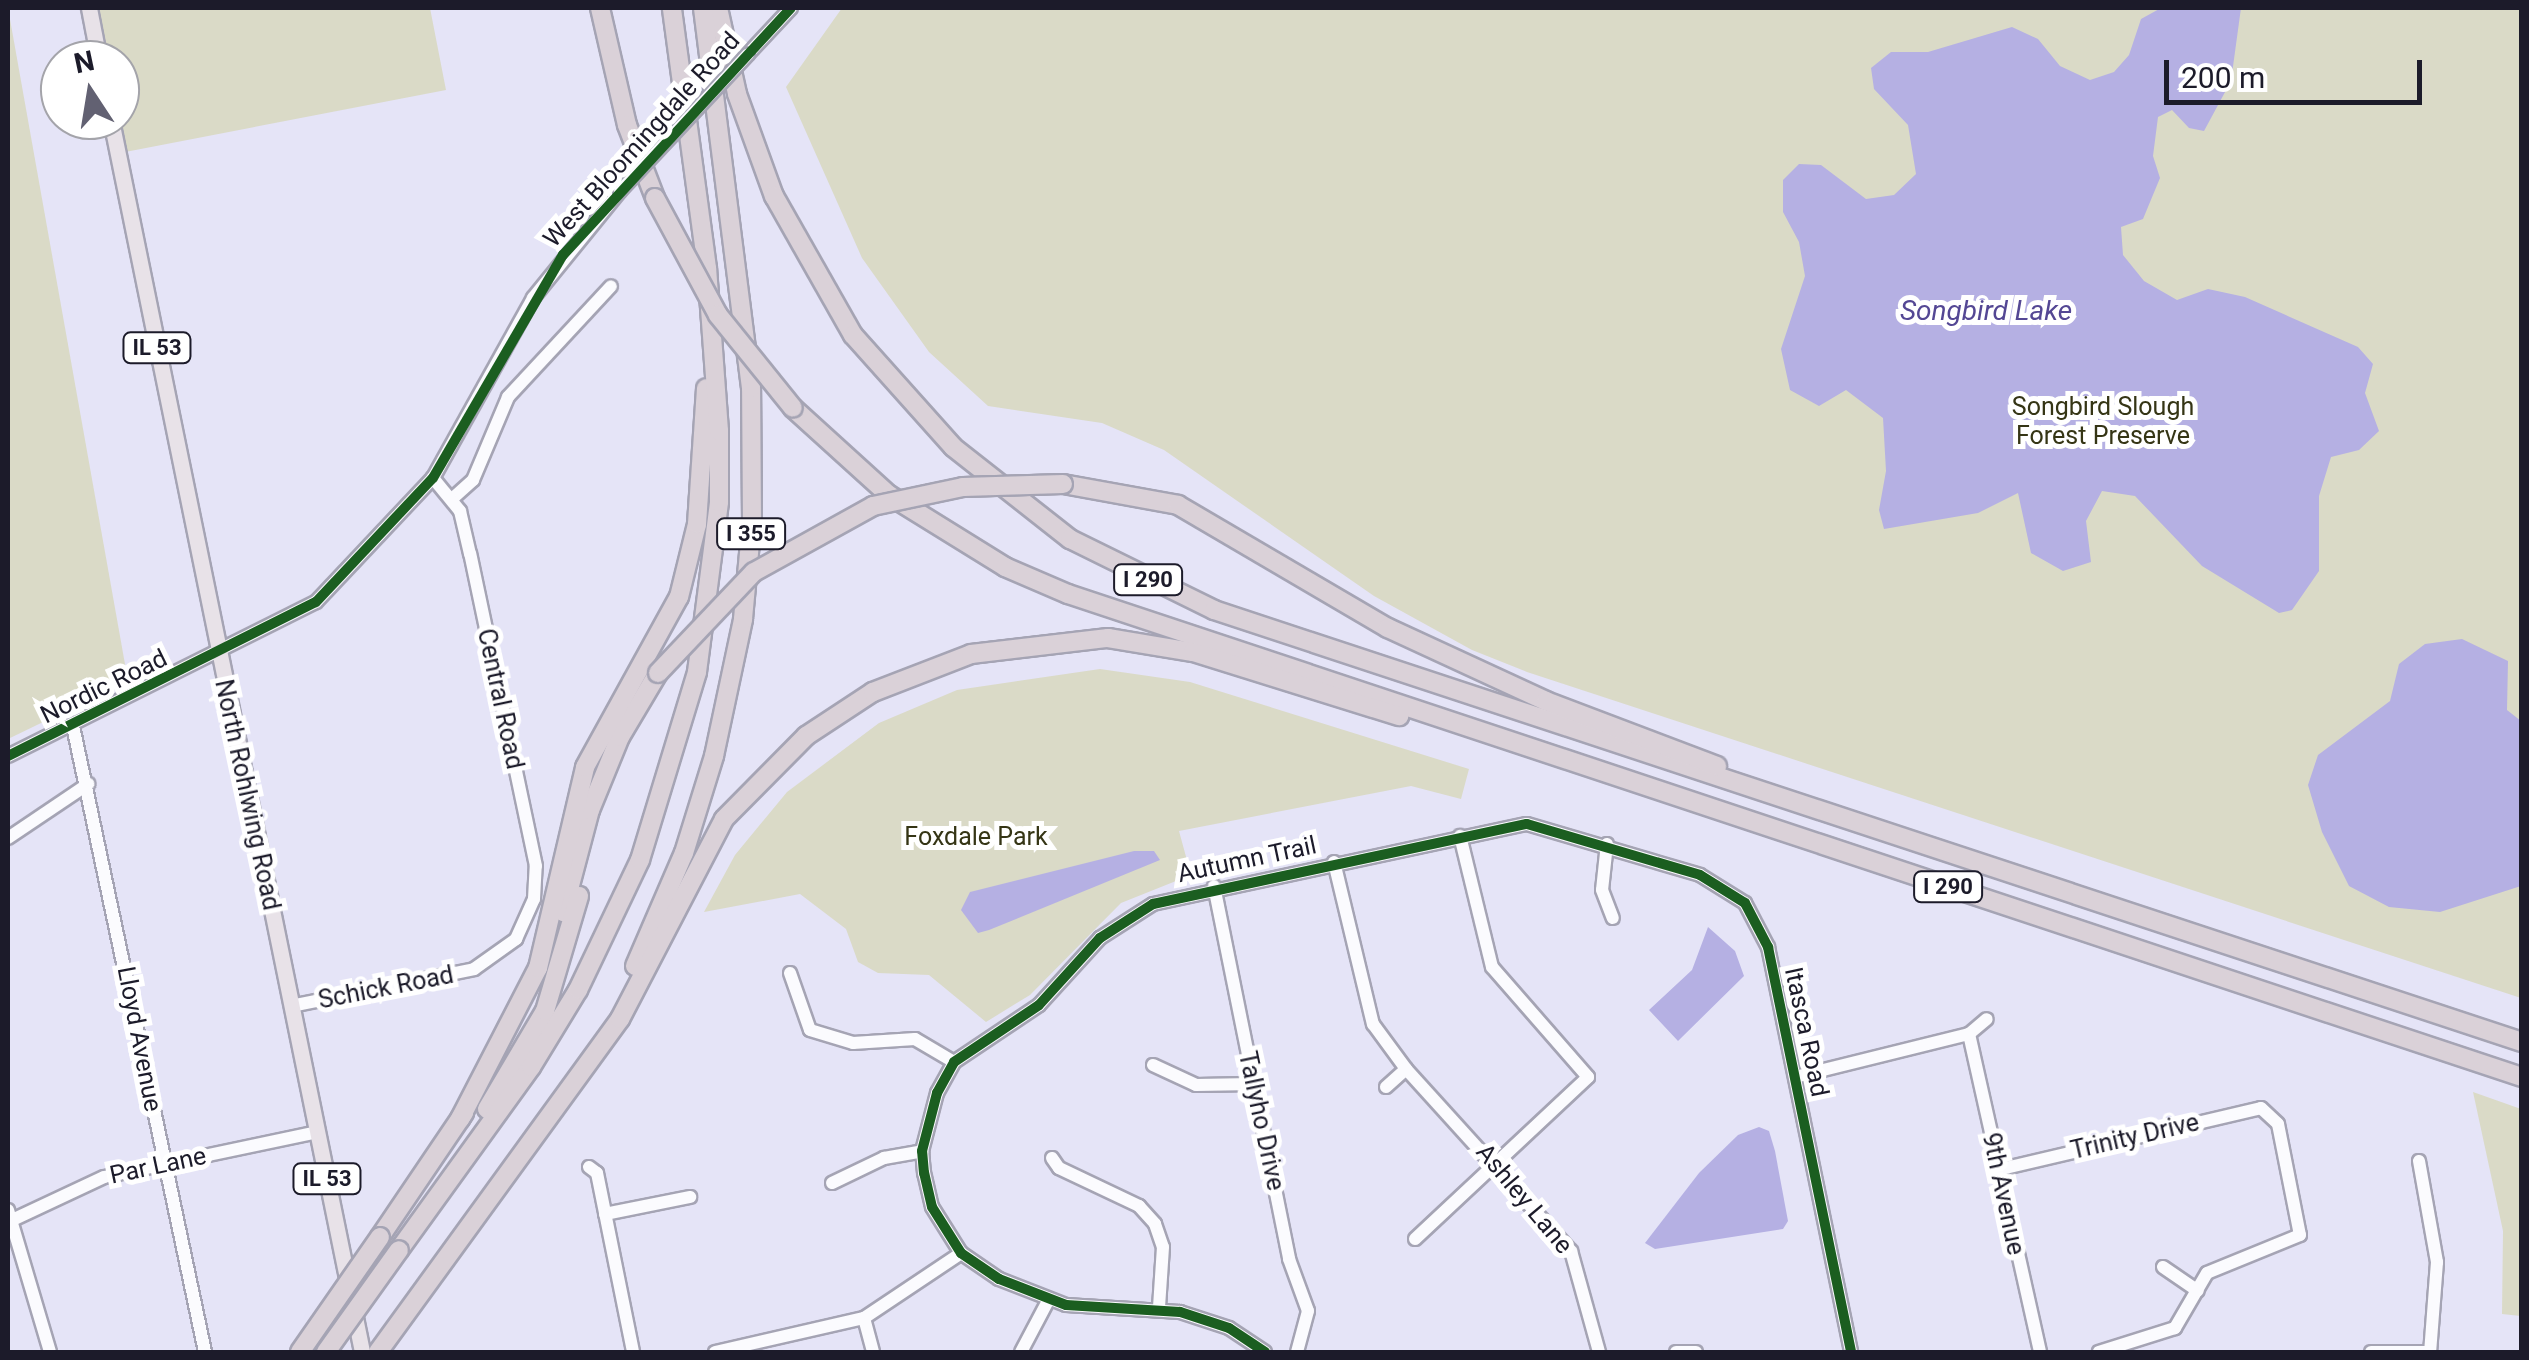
<!DOCTYPE html>
<style>
body{margin:0}
#map{position:relative;width:2529px;height:1360px;overflow:hidden;background:#e5e4f7;font-family:Roboto,sans-serif}
div>[style]{position:absolute}
[style*='--x']{left:calc(var(--x)*1px);top:calc(var(--y)*1px);width:calc(var(--w)*1px);rotate:calc(var(--a)*1deg)}
.green>*{inset:0;background:#dadac7}
.water>*{inset:0;background:#b5b0e3}
.roads{filter:drop-shadow(2px 0 #a5a4b4) drop-shadow(-2px 0 #a5a4b4) drop-shadow(0 2px #a5a4b4) drop-shadow(0 -2px #a5a4b4)}
.minor>*{height:12px;margin:-6px;padding:0 6px;transform-origin:6px;border-radius:6px;background:#fbfbfe}
.major>*{height:15px;margin:-7.5px;padding:0 7.5px;transform-origin:7.5px;border-radius:7.5px;background:#e8e2e8}
.highway>*{height:18px;margin:-9px;padding:0 9px;transform-origin:9px;border-radius:9px;background:#dad1d8}
.bridges{filter:drop-shadow(2px 0 #a5a4b4) drop-shadow(-2px 0 #a5a4b4) drop-shadow(0 2px #a5a4b4) drop-shadow(0 -2px #a5a4b4)}
.minor-bridge>*{height:12px;margin:-6px;padding:0 6px;transform-origin:6px;border-radius:6px;background:#fbfbfe}
.highway-bridge>*{height:18px;margin:-9px;padding:0 9px;transform-origin:9px;border-radius:9px;background:#dad1d8}
.cycleway>*{height:10px;margin:-5px;padding:0 5px;transform-origin:5px;border-radius:5px;background:#1b5e20}
span{translate:-50% -50%;white-space:nowrap;text-align:center;line-height:1.15;-webkit-text-stroke:10px #fff;paint-order:stroke}
.shield-label span{padding:2px 8px;background:#fff;border:2px solid;border-radius:8px;-webkit-text-stroke-width:0}
.shield-label{font-size:22px;color:#1c1b2a;font-weight:700}
.street-label{font-size:25px;color:#1c1b2a}
.park-label{font-size:25px;color:#353515}
.water-label{font-size:28px;color:#544794;font-style:italic}
.frame{position:absolute;inset:0;border:10px solid #1c1b2a;pointer-events:none}
.north{position:absolute;left:40px;top:40px;width:100px;height:100px;box-sizing:border-box;background:#fff;border:2px solid #a4a4aa;border-radius:50%;rotate:348deg;font-size:28px;font-weight:700;line-height:40px;text-align:center;color:#1c1b2a}
.north::after{content:'';display:block;margin:auto;width:35px;height:45px;background:#626172;clip-path:polygon(50% 0,100% 100%,50% 72%,0 100%)}
.scale{position:absolute;left:2164px;top:60px;width:258px;height:45px;box-sizing:border-box;border:5px solid #1c1b2a;border-top:0;padding-left:12px;font-size:30px;line-height:35px;white-space:nowrap;color:#1c1b2a;-webkit-text-stroke:8px #fff;paint-order:stroke}
</style>
<div id="map">
<div class="green">
<div style="clip-path:polygon(8px 8px,128px 681px,8px 739px)"></div>
<div style="clip-path:polygon(91px 8px,430px 8px,446px 90px,120px 153px,113px 120px,120px 120px,120px 60px,102px 60px)"></div>
<div style="clip-path:polygon(842px 8px,2521px 8px,2521px 998px,1527px 672px,1472px 650px,1374px 596px,1164px 450px,1102px 423px,988px 406px,929px 352px,862px 258px,786px 87px)"></div>
<div style="clip-path:polygon(1100px 669px,1190px 682px,1469px 769px,1461px 799px,1411px 786px,1179px 831px,1191px 875px,1121px 903px,1030px 995px,986px 1022px,929px 975px,878px 973px,858px 962px,846px 929px,800px 894px,704px 912px,735px 855px,787px 792px,879px 723px,957px 690px)"></div>
<div style="clip-path:polygon(2473px 1092px,2521px 1109px,2521px 1316px,2502px 1314px,2503px 1231px)"></div>
</div>
<div class="water">
<div style="clip-path:polygon(2161px 8px,2241px 8px,2231px 81px,2204px 131px,2189px 128px,2172px 110px,2158px 117px,2153px 156px,2160px 178px,2143px 219px,2121px 227px,2123px 255px,2144px 281px,2177px 300px,2208px 289px,2245px 297px,2358px 347px,2373px 364px,2365px 393px,2379px 431px,2359px 450px,2331px 457px,2319px 496px,2319px 571px,2292px 610px,2279px 613px,2202px 566px,2135px 496px,2102px 491px,2086px 521px,2091px 562px,2063px 571px,2031px 553px,2018px 493px,1978px 513px,1884px 529px,1879px 510px,1886px 471px,1883px 418px,1846px 390px,1819px 406px,1790px 390px,1781px 349px,1805px 276px,1799px 242px,1783px 212px,1783px 180px,1799px 164px,1821px 165px,1866px 199px,1894px 195px,1916px 174px,1908px 125px,1874px 89px,1871px 68px,1891px 52px,1928px 52px,2012px 27px,2038px 39px,2060px 66px,2090px 80px,2114px 72px,2129px 55px,2141px 19px)"></div>
<div style="clip-path:polygon(2462px 639px,2508px 661px,2507px 710px,2521px 721px,2521px 886px,2440px 912px,2389px 907px,2349px 886px,2322px 832px,2308px 785px,2318px 755px,2390px 701px,2399px 664px,2425px 644px)"></div>
<div style="clip-path:polygon(1134px 851px,1154px 851px,1160px 860px,989px 930px,978px 933px,961px 910px,970px 892px)"></div>
<div style="clip-path:polygon(1708px 927px,1735px 951px,1744px 976px,1678px 1041px,1649px 1010px,1692px 970px)"></div>
<div style="clip-path:polygon(1759px 1127px,1769px 1131px,1775px 1151px,1788px 1221px,1783px 1229px,1655px 1249px,1645px 1243px,1699px 1173px,1738px 1135px)"></div>
</div>
<div class="roads">
<div class="minor">
<div style="--x:748;--y:54;--w:63;--a:-46.9"></div>
<div style="--x:453;--y:498;--w:27;--a:-42"></div>
<div style="--x:473;--y:480;--w:90;--a:-67.1"></div>
<div style="--x:508;--y:397;--w:151;--a:-47.1"></div>
<div style="--x:73;--y:726;--w:640;--a:78.09"></div>
<div style="--x:8;--y:756;--w:344;--a:-26.6"></div>
<div style="--x:316;--y:602;--w:170;--a:-46.7"></div>
<div style="--x:433;--y:478;--w:206;--a:-60.9"></div>
<div style="--x:533;--y:298;--w:138;--a:-50.9"></div>
<div style="--x:8;--y:838;--w:97;--a:-34"></div>
<div style="--x:1607;--y:844;--w:46;--a:96.2"></div>
<div style="--x:1602;--y:890;--w:30;--a:69"></div>
<div style="--x:1334;--y:862;--w:167;--a:76.5"></div>
<div style="--x:1373;--y:1024;--w:56;--a:53.7"></div>
<div style="--x:1406;--y:1069;--w:246;--a:47.8"></div>
<div style="--x:1571;--y:1251;--w:105;--a:74.5"></div>
<div style="--x:1214;--y:886;--w:380;--a:78.6"></div>
<div style="--x:1289;--y:1259;--w:55;--a:69.9"></div>
<div style="--x:1308;--y:1311;--w:42;--a:105"></div>
<div style="--x:790;--y:973;--w:60;--a:70.7"></div>
<div style="--x:810;--y:1030;--w:45;--a:16.8"></div>
<div style="--x:853;--y:1043;--w:62;--a:-3.7"></div>
<div style="--x:915;--y:1039;--w:45;--a:30.5"></div>
<div style="--x:291;--y:1006;--w:187;--a:-11.4"></div>
<div style="--x:474;--y:969;--w:52;--a:-35.5"></div>
<div style="--x:516;--y:939;--w:44;--a:-65.8"></div>
<div style="--x:534;--y:899;--w:33;--a:-87"></div>
<div style="--x:536;--y:866;--w:319;--a:-101.9"></div>
<div style="--x:470;--y:554;--w:44;--a:-103.1"></div>
<div style="--x:460;--y:511;--w:43;--a:-129.3"></div>
<div style="--x:1969;--y:1034;--w:326;--a:77.4"></div>
<div style="--x:1153;--y:1065;--w:47;--a:24.9"></div>
<div style="--x:1196;--y:1085;--w:57;--a:-1"></div>
<div style="--x:1795;--y:1077;--w:179;--a:-13.9"></div>
<div style="--x:1969;--y:1034;--w:23;--a:-40"></div>
<div style="--x:1386;--y:1087;--w:27;--a:-42"></div>
<div style="--x:1052;--y:1158;--w:12;--a:55"></div>
<div style="--x:1059;--y:1168;--w:89;--a:25.4"></div>
<div style="--x:1139;--y:1206;--w:24;--a:48"></div>
<div style="--x:1155;--y:1224;--w:24;--a:71"></div>
<div style="--x:1163;--y:1247;--w:60;--a:93.8"></div>
<div style="--x:2419;--y:1161;--w:103;--a:79.9"></div>
<div style="--x:2437;--y:1262;--w:90;--a:94.4"></div>
<div style="--x:589;--y:1167;--w:10;--a:37"></div>
<div style="--x:597;--y:1173;--w:183;--a:78.6"></div>
<div style="--x:1997;--y:1170;--w:271;--a:-13.2"></div>
<div style="--x:2261;--y:1108;--w:23;--a:43"></div>
<div style="--x:2278;--y:1124;--w:113;--a:78.8"></div>
<div style="--x:2300;--y:1235;--w:100;--a:157.8"></div>
<div style="--x:2207;--y:1273;--w:64;--a:120.2"></div>
<div style="--x:2175;--y:1328;--w:80;--a:162.5"></div>
<div style="--x:832;--y:1183;--w:58;--a:-25.7"></div>
<div style="--x:884;--y:1158;--w:39;--a:-10"></div>
<div style="--x:8;--y:1210;--w:148;--a:73.5"></div>
<div style="--x:605;--y:1214;--w:87;--a:-11.3"></div>
<div style="--x:8;--y:1222;--w:106;--a:-25.1"></div>
<div style="--x:104;--y:1177;--w:218;--a:-11.9"></div>
<div style="--x:1415;--y:1239;--w:237;--a:-43.1"></div>
<div style="--x:1588;--y:1077;--w:146;--a:-131.1"></div>
<div style="--x:1492;--y:967;--w:135;--a:-103.7"></div>
<div style="--x:2163;--y:1267;--w:42;--a:34.4"></div>
<div style="--x:864;--y:1318;--w:35;--a:75"></div>
<div style="--x:715;--y:1352;--w:153;--a:-12.9"></div>
<div style="--x:864;--y:1318;--w:117;--a:-33.8"></div>
<div style="--x:1021;--y:1352;--w:60;--a:-62.2"></div>
<div style="--x:1265;--y:1352;--w:43;--a:-146.3"></div>
<div style="--x:1229;--y:1328;--w:52;--a:-161.9"></div>
<div style="--x:1180;--y:1312;--w:114;--a:-176.5"></div>
<div style="--x:1066;--y:1305;--w:72;--a:-158.8"></div>
<div style="--x:999;--y:1279;--w:46;--a:-145.6"></div>
<div style="--x:961;--y:1253;--w:54;--a:-122.2"></div>
<div style="--x:932;--y:1207;--w:35;--a:-103"></div>
<div style="--x:924;--y:1173;--w:22;--a:-95"></div>
<div style="--x:922;--y:1151;--w:60;--a:-75.5"></div>
<div style="--x:937;--y:1093;--w:35;--a:-61"></div>
<div style="--x:954;--y:1062;--w:102;--a:-33.8"></div>
<div style="--x:1039;--y:1005;--w:91;--a:-47.7"></div>
<div style="--x:1100;--y:938;--w:63;--a:-32.7"></div>
<div style="--x:1153;--y:904;--w:382;--a:-12.1"></div>
<div style="--x:1527;--y:824;--w:180;--a:16.4"></div>
<div style="--x:1700;--y:875;--w:53;--a:31.9"></div>
<div style="--x:1745;--y:903;--w:50;--a:62.4"></div>
<div style="--x:1768;--y:947;--w:413;--a:78.4"></div>
<div style="--x:1676;--y:1352;--w:20;--a:0"></div>
<div style="--x:2371;--y:1352;--w:56;--a:0"></div>
</div>
<div class="major">
<div style="--x:89;--y:8;--w:53;--a:79.1"></div>
<div style="--x:111;--y:120;--w:1257;--a:78.48"></div>
</div>
<div class="highway">
<div style="--x:600;--y:8;--w:120;--a:77"></div>
<div style="--x:627;--y:125;--w:78;--a:69"></div>
<div style="--x:718;--y:8;--w:88;--a:77.5"></div>
<div style="--x:737;--y:94;--w:109;--a:70.1"></div>
<div style="--x:774;--y:196;--w:160;--a:60.4"></div>
<div style="--x:853;--y:335;--w:150;--a:48.2"></div>
<div style="--x:953;--y:447;--w:149;--a:38.2"></div>
<div style="--x:1070;--y:539;--w:161;--a:26.2"></div>
<div style="--x:1214;--y:610;--w:1377;--a:18.28"></div>
<div style="--x:793;--y:408;--w:130;--a:42.2"></div>
<div style="--x:889;--y:495;--w:137;--a:31.8"></div>
<div style="--x:1005;--y:567;--w:69;--a:23.2"></div>
<div style="--x:1068;--y:594;--w:1532;--a:18.38"></div>
<div style="--x:1063;--y:484;--w:117;--a:10.3"></div>
<div style="--x:1178;--y:505;--w:243;--a:30.4"></div>
<div style="--x:1388;--y:628;--w:174;--a:24.8"></div>
<div style="--x:1546;--y:701;--w:183;--a:20.8"></div>
<div style="--x:563;--y:912;--w:106;--a:-75.2"></div>
<div style="--x:590;--y:810;--w:79;--a:-67.7"></div>
<div style="--x:620;--y:737;--w:74;--a:-59.3"></div>
<div style="--x:635;--y:966;--w:123;--a:-66.6"></div>
<div style="--x:684;--y:853;--w:102;--a:-72.8"></div>
<div style="--x:714;--y:756;--w:140;--a:-78"></div>
<div style="--x:743;--y:619;--w:98;--a:-84.8"></div>
<div style="--x:752;--y:521;--w:133;--a:-90.4"></div>
<div style="--x:751;--y:388;--w:383;--a:-97.2"></div>
<div style="--x:487;--y:1109;--w:114;--a:-59.4"></div>
<div style="--x:545;--y:1011;--w:120;--a:-73.5"></div>
<div style="--x:460;--y:1119;--w:170;--a:-62.7"></div>
<div style="--x:538;--y:968;--w:206;--a:-76.8"></div>
<div style="--x:585;--y:767;--w:194;--a:-61.1"></div>
<div style="--x:679;--y:597;--w:75;--a:-76.1"></div>
<div style="--x:697;--y:524;--w:136;--a:-86.2"></div>
<div style="--x:380;--y:1237;--w:150;--a:-55.9"></div>
<div style="--x:399;--y:1250;--w:226;--a:-54.2"></div>
<div style="--x:531;--y:1067;--w:90;--a:-58.6"></div>
<div style="--x:578;--y:990;--w:144;--a:-64.5"></div>
<div style="--x:640;--y:860;--w:196;--a:-73.1"></div>
<div style="--x:697;--y:672;--w:171;--a:-82.6"></div>
<div style="--x:719;--y:502;--w:71;--a:-90"></div>
<div style="--x:719;--y:431;--w:163;--a:-94.2"></div>
<div style="--x:707;--y:268;--w:262;--a:-97.7"></div>
<div style="--x:378;--y:1352;--w:412;--a:-54"></div>
<div style="--x:620;--y:1019;--w:225;--a:-62.5"></div>
<div style="--x:724;--y:819;--w:117;--a:-45.3"></div>
<div style="--x:806;--y:736;--w:80;--a:-33.3"></div>
<div style="--x:873;--y:692;--w:105;--a:-21.2"></div>
<div style="--x:971;--y:654;--w:138;--a:-6.7"></div>
<div style="--x:1108;--y:638;--w:86;--a:9.4"></div>
<div style="--x:1193;--y:652;--w:216;--a:17.3"></div>
</div>
</div>
<div class="bridges">
<div class="minor-bridge">
<div style="--x:620;--y:191;--w:187;--a:-46.9"></div>
</div>
<div class="highway-bridge">
<div style="--x:655;--y:198;--w:133;--a:61.7"></div>
<div style="--x:718;--y:315;--w:119;--a:51.1"></div>
<div style="--x:658;--y:673;--w:139;--a:-46.5"></div>
<div style="--x:754;--y:572;--w:136;--a:-29"></div>
<div style="--x:873;--y:506;--w:92;--a:-11.9"></div>
<div style="--x:963;--y:487;--w:100;--a:-1.7"></div>
<div style="--x:300;--y:1352;--w:140;--a:-55.2"></div>
<div style="--x:326;--y:1352;--w:125;--a:-54.4"></div>
</div>
</div>
<div class="cycleway">
<div style="--x:8;--y:756;--w:344;--a:-26.6"></div>
<div style="--x:316;--y:602;--w:170;--a:-46.7"></div>
<div style="--x:433;--y:478;--w:258;--a:-59.8"></div>
<div style="--x:563;--y:255;--w:336;--a:-47.3"></div>
<div style="--x:1265;--y:1352;--w:43;--a:-146.3"></div>
<div style="--x:1229;--y:1328;--w:52;--a:-161.9"></div>
<div style="--x:1180;--y:1312;--w:114;--a:-176.5"></div>
<div style="--x:1066;--y:1305;--w:72;--a:-158.8"></div>
<div style="--x:999;--y:1279;--w:46;--a:-145.6"></div>
<div style="--x:961;--y:1253;--w:54;--a:-122.2"></div>
<div style="--x:932;--y:1207;--w:35;--a:-103"></div>
<div style="--x:924;--y:1173;--w:22;--a:-95"></div>
<div style="--x:922;--y:1151;--w:60;--a:-75.5"></div>
<div style="--x:937;--y:1093;--w:35;--a:-61"></div>
<div style="--x:954;--y:1062;--w:102;--a:-33.8"></div>
<div style="--x:1039;--y:1005;--w:91;--a:-47.7"></div>
<div style="--x:1100;--y:938;--w:63;--a:-32.7"></div>
<div style="--x:1153;--y:904;--w:382;--a:-12.1"></div>
<div style="--x:1527;--y:824;--w:180;--a:16.4"></div>
<div style="--x:1700;--y:875;--w:53;--a:31.9"></div>
<div style="--x:1745;--y:903;--w:50;--a:62.4"></div>
<div style="--x:1768;--y:947;--w:413;--a:78.4"></div>
</div>
<div class="shield-label">
<span style="left:157px;top:348px">IL 53</span>
<span style="left:751px;top:534px">I 355</span>
<span style="left:1148px;top:580px">I 290</span>
<span style="left:1948px;top:887px">I 290</span>
<span style="left:327px;top:1179px">IL 53</span>
</div>
<div class="street-label">
<span style="left:642px;top:140px;rotate:-48deg">West Bloomingdale Road</span>
<span style="left:104px;top:687px;rotate:-26deg">Nordic Road</span>
<span style="left:500px;top:699px;rotate:78deg">Central Road</span>
<span style="left:247px;top:795px;rotate:78deg">North Rohlwing Road</span>
<span style="left:1247px;top:860px;rotate:-12deg">Autumn Trail</span>
<span style="left:386px;top:988px;rotate:-11deg">Schick Road</span>
<span style="left:1806px;top:1032px;rotate:78deg">Itasca Road</span>
<span style="left:139px;top:1039px;rotate:79deg">Lloyd Avenue</span>
<span style="left:1261px;top:1121px;rotate:78deg">Tallyho Drive</span>
<span style="left:2135px;top:1137px;rotate:-13deg">Trinity Drive</span>
<span style="left:158px;top:1166px;rotate:-12deg">Par Lane</span>
<span style="left:2003px;top:1194px;rotate:78deg">9th Avenue</span>
<span style="left:1524px;top:1199px;rotate:50deg">Ashley Lane</span>
</div>
<div class="park-label">
<span style="left:2103px;top:422px">Songbird Slough<br>Forest Preserve</span>
<span style="left:976px;top:837px">Foxdale Park</span>
</div>
<div class="water-label">
<span style="left:1986px;top:311px">Songbird Lake</span>
</div>
<div class="frame"></div>
<div class="north">N</div>
<div class="scale">200 m</div>
</div>
